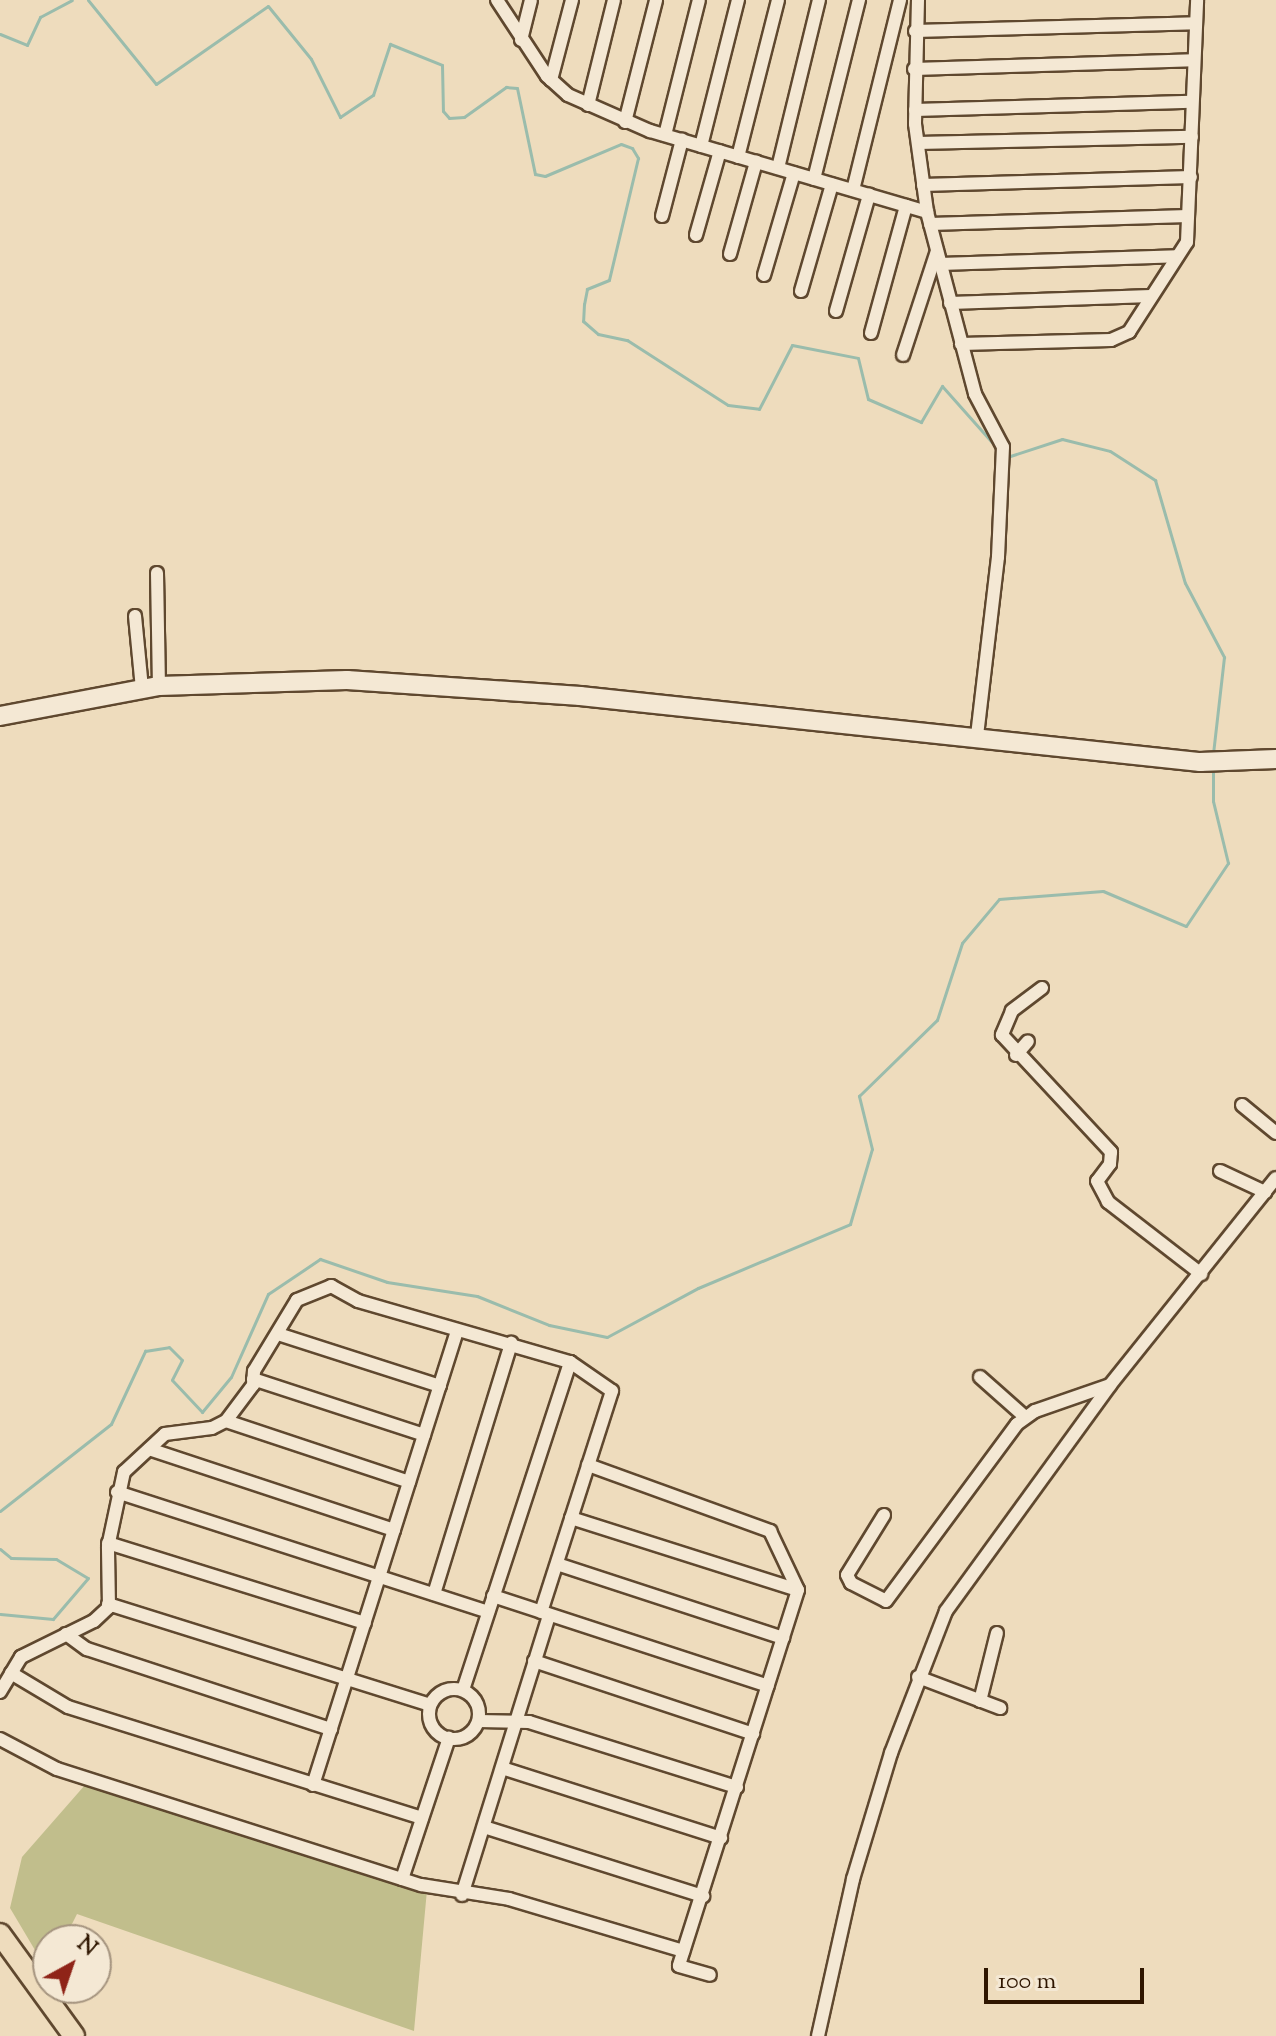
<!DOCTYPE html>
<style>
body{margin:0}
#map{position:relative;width:1276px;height:2036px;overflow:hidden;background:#eedcbd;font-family:"Sorts Mill Goudy",serif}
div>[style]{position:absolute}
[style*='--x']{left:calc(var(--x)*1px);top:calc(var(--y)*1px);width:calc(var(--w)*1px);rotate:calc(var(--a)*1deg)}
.green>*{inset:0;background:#c1be8c}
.stream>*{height:3px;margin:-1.5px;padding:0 1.5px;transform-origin:1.5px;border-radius:1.5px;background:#9abcac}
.roads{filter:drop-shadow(2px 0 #5f482f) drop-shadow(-2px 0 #5f482f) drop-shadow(0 2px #5f482f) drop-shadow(0 -2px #5f482f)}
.street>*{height:12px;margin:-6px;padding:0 6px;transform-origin:6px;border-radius:6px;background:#f4e8d4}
.street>.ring{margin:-6px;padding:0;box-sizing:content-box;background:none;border:12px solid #f4e8d4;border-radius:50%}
.secondary>*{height:18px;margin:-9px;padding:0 9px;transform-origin:9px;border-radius:9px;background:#f4e8d4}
.primary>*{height:20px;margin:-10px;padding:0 10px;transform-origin:10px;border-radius:10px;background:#eedcbd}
span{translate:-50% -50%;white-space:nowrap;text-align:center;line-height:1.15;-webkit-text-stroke:7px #f4e8d4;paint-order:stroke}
.north{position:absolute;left:32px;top:1924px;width:80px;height:80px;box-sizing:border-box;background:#f4e8d4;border:2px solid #a5947f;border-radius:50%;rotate:40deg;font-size:22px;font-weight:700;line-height:32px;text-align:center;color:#2f1600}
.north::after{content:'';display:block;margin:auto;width:28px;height:36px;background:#8f2418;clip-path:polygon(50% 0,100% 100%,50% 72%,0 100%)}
.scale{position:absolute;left:984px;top:1968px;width:160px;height:36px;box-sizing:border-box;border:4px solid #2f1600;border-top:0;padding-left:10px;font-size:24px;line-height:28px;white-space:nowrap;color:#2f1600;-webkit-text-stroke:6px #f4e8d4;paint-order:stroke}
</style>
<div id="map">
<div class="green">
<div style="clip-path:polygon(92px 1777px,427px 1890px,414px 2031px,77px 1914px,64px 1940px,48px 1940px,48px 1972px,10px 1908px,22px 1857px)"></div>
</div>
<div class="stream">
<div style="--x:88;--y:0;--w:108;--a:51"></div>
<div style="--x:156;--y:84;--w:136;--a:-34.9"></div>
<div style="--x:268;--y:6;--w:68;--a:50.9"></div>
<div style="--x:311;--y:59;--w:65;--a:63.4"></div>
<div style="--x:340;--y:117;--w:40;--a:-34"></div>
<div style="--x:373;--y:95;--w:54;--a:-71.6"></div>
<div style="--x:390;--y:44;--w:56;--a:22"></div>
<div style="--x:442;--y:65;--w:46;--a:88.8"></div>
<div style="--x:443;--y:111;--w:9;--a:49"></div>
<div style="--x:449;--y:118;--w:15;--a:-4"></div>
<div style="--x:464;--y:117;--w:52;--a:-35.5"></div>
<div style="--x:506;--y:87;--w:11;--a:5"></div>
<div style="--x:517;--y:88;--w:88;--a:78.2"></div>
<div style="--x:535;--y:174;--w:10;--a:11"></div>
<div style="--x:545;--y:176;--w:82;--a:-22.8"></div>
<div style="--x:621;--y:144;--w:12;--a:20"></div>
<div style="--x:632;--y:148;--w:12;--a:59"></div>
<div style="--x:638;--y:158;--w:125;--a:103.4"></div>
<div style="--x:609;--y:280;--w:24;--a:158"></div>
<div style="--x:587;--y:289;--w:15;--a:101"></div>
<div style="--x:584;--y:304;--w:17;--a:93"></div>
<div style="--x:583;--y:321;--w:20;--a:41"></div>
<div style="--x:598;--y:334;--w:30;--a:12"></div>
<div style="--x:627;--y:340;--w:120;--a:32.8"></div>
<div style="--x:728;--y:405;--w:31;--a:7"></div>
<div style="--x:759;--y:409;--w:72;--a:-62.7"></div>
<div style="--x:792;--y:345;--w:67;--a:11.1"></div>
<div style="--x:858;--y:358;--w:42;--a:76.3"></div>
<div style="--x:868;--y:399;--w:58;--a:23.5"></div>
<div style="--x:921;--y:422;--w:42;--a:-59.7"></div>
<div style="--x:942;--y:386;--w:84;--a:48.4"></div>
<div style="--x:0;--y:34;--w:29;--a:22"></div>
<div style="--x:27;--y:45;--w:31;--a:-65"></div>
<div style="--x:40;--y:17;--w:36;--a:-28"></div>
<div style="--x:1007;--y:457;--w:58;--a:-18.1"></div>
<div style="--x:1062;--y:439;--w:49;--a:14"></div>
<div style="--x:1110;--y:451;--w:54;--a:32.8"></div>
<div style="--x:1155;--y:480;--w:107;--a:73.8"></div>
<div style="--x:1185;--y:583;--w:84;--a:62.2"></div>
<div style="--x:1224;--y:657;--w:98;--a:96.5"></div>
<div style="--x:0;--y:1511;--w:141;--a:-38.1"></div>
<div style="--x:111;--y:1424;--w:81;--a:-65"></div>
<div style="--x:145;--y:1351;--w:24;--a:-9"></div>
<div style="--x:169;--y:1347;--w:18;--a:45"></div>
<div style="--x:182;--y:1360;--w:22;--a:117"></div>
<div style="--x:172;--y:1380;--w:44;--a:46.8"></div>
<div style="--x:202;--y:1412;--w:45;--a:-50.4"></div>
<div style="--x:231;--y:1377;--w:91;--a:-66"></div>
<div style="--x:268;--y:1294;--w:63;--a:-33.9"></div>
<div style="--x:320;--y:1259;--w:71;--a:18.9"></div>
<div style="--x:387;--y:1282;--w:91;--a:8.8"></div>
<div style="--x:477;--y:1296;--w:78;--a:21.9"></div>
<div style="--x:549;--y:1325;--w:59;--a:11.7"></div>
<div style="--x:607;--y:1337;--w:103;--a:-28.3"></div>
<div style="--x:698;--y:1288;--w:165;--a:-22.8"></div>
<div style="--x:850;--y:1224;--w:78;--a:-73.7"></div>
<div style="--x:872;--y:1149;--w:55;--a:-103.8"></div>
<div style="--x:859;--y:1096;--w:109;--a:-44.3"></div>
<div style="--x:937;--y:1020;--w:81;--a:-72"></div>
<div style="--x:962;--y:943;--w:57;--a:-49.9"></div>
<div style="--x:999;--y:899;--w:104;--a:-4.4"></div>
<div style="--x:1103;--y:891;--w:90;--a:22.9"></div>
<div style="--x:1186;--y:926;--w:76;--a:-56.3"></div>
<div style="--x:1228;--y:863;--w:64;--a:-103.6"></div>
<div style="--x:1213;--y:801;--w:31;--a:-90"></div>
<div style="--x:0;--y:1549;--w:14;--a:39"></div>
<div style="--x:11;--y:1558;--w:45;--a:1.3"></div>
<div style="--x:56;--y:1559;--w:37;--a:31"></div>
<div style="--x:88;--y:1578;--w:54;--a:130.5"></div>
<div style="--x:53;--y:1619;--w:53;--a:-174.6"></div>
</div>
<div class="roads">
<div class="street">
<div style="--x:497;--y:0;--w:91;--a:56.7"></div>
<div style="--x:547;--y:76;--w:28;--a:42"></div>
<div style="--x:568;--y:95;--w:90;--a:23.7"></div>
<div style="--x:650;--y:131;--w:289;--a:16.3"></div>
<div style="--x:918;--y:0;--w:124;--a:91.4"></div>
<div style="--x:915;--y:124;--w:89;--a:82.2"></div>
<div style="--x:927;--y:212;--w:188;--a:75.2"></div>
<div style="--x:975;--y:394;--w:60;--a:62.2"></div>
<div style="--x:1003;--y:447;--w:110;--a:92.6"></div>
<div style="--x:998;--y:557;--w:181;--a:96.7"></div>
<div style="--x:915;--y:31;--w:281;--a:-1.6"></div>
<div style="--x:521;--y:40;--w:41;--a:-76"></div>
<div style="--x:914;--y:69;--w:279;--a:-1.8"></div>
<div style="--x:551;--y:80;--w:83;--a:-75.3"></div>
<div style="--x:588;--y:105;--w:108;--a:-76.1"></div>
<div style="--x:915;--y:110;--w:276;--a:-1.7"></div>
<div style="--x:625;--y:122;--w:126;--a:-75.7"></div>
<div style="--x:665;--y:135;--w:139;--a:-75.9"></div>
<div style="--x:918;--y:143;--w:274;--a:-1.3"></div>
<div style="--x:701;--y:146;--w:151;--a:-75.8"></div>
<div style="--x:738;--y:157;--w:162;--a:-75.7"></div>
<div style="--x:778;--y:168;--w:173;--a:-76.3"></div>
<div style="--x:814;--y:179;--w:185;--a:-75.9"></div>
<div style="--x:923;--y:185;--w:268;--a:-1.7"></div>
<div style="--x:853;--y:190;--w:196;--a:-76.1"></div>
<div style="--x:662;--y:216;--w:79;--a:-75.3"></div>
<div style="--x:930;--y:224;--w:258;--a:-1.8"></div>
<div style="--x:696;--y:235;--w:87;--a:-74.1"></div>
<div style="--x:730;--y:254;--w:96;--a:-74.2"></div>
<div style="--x:940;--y:264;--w:237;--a:-1.9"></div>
<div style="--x:764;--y:275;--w:106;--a:-73.6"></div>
<div style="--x:801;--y:291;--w:111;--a:-73.8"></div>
<div style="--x:950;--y:303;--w:201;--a:-2"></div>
<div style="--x:836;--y:311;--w:121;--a:-74.1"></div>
<div style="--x:871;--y:333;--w:132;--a:-74.6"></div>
<div style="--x:961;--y:344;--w:150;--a:-1.5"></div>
<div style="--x:1111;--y:340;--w:20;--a:-24"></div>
<div style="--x:1129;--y:332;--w:107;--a:-57.2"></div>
<div style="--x:1187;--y:242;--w:242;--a:-87.6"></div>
<div style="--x:903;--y:355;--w:109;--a:-71.9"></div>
<div style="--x:157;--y:573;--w:113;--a:89"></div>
<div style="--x:135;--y:616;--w:73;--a:84.5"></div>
<div style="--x:1042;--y:988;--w:38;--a:143"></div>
<div style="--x:1012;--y:1011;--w:26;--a:113"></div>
<div style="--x:1002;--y:1035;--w:160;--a:47"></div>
<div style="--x:1111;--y:1152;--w:12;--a:95"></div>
<div style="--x:1110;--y:1164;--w:21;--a:127"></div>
<div style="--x:1097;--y:1181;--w:24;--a:62"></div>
<div style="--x:1108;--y:1202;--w:118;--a:37.7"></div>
<div style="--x:1016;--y:1055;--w:18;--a:-49"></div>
<div style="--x:1242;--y:1105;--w:44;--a:39.5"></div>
<div style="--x:1220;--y:1171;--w:50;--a:25"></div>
<div style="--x:278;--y:1334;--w:170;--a:17.8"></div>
<div style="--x:980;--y:1377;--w:60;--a:41.6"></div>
<div style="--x:253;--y:1379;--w:180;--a:18.1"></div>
<div style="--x:226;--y:1421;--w:193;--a:18.4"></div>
<div style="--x:149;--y:1449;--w:258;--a:18.3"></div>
<div style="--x:588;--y:1465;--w:194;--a:19.9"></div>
<div style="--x:770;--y:1531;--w:65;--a:64.6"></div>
<div style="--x:798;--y:1590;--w:394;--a:107.6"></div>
<div style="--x:679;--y:1966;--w:32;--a:16"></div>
<div style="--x:117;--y:1492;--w:390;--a:17.9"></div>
<div style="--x:884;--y:1515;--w:70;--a:121.7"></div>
<div style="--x:847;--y:1575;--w:9;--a:63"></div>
<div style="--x:851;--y:1583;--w:39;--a:27"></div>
<div style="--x:886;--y:1601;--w:220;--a:-53.5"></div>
<div style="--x:1017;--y:1424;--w:22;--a:-36"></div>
<div style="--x:1035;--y:1411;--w:79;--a:-19.1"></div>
<div style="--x:571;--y:1518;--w:238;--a:17.6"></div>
<div style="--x:108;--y:1543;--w:269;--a:17.3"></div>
<div style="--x:557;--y:1564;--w:238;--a:18.1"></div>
<div style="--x:434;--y:1594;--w:263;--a:-72.9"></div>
<div style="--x:493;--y:1596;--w:289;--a:18.1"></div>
<div style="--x:108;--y:1604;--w:337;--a:17.4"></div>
<div style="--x:66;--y:1634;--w:26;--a:36"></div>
<div style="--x:87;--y:1649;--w:257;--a:18.2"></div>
<div style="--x:534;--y:1661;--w:231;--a:18.4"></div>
<div style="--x:11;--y:1673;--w:66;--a:30.8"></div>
<div style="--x:68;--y:1707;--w:371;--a:17.4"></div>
<div style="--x:918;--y:1677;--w:88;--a:20.7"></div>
<div class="ring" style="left:429px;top:1689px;width:38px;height:38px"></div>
<div style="--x:463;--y:1690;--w:345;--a:-71.9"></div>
<div style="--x:0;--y:1692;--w:41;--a:-59"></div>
<div style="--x:21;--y:1657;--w:81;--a:-26.3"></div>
<div style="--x:94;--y:1621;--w:21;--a:-43"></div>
<div style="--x:109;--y:1607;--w:60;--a:-91"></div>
<div style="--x:108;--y:1547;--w:77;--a:-78"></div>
<div style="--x:124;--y:1472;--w:56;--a:-42.8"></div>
<div style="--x:165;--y:1434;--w:47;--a:-7.3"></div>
<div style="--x:212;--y:1428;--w:16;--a:-27"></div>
<div style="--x:226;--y:1421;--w:45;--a:-53.1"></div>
<div style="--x:253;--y:1385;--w:14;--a:-86"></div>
<div style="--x:254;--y:1371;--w:83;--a:-58.8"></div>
<div style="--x:297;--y:1300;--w:37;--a:-22"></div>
<div style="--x:331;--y:1286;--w:31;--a:29"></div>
<div style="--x:358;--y:1301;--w:221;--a:16.1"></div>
<div style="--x:570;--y:1362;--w:51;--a:34.6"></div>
<div style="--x:612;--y:1391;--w:232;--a:107.8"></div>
<div style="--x:980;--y:1701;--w:70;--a:-76"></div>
<div style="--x:479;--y:1721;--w:50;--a:1.1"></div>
<div style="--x:529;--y:1722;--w:218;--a:17.4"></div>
<div style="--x:0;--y:1739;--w:64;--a:27.8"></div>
<div style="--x:57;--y:1769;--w:382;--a:17.7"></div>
<div style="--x:421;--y:1885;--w:89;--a:9"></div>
<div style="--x:509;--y:1899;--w:182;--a:16.6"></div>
<div style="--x:502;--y:1768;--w:230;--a:17.7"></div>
<div style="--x:313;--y:1785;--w:476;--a:-72.4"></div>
<div style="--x:484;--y:1827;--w:230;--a:17.5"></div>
<div style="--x:402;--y:1879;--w:149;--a:-71.6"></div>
<div style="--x:462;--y:1895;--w:293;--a:-72.7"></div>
<div style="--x:818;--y:2036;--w:161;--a:-77.4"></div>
<div style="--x:853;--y:1879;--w:132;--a:-73.2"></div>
<div style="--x:891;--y:1753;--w:152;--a:-68.8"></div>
<div style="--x:946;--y:1611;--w:279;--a:-54"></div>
<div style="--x:1110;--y:1385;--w:265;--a:-51.3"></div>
</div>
<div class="secondary">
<div style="--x:0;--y:716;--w:162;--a:-10.7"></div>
<div style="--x:159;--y:686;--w:188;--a:-1.8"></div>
<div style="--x:347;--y:680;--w:234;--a:3.9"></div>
<div style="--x:580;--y:696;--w:624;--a:6.08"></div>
<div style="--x:1200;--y:762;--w:76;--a:-2.3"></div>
</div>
<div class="primary">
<div style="--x:0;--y:1934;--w:126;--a:54"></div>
</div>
</div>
<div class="north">N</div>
<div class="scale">100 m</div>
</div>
